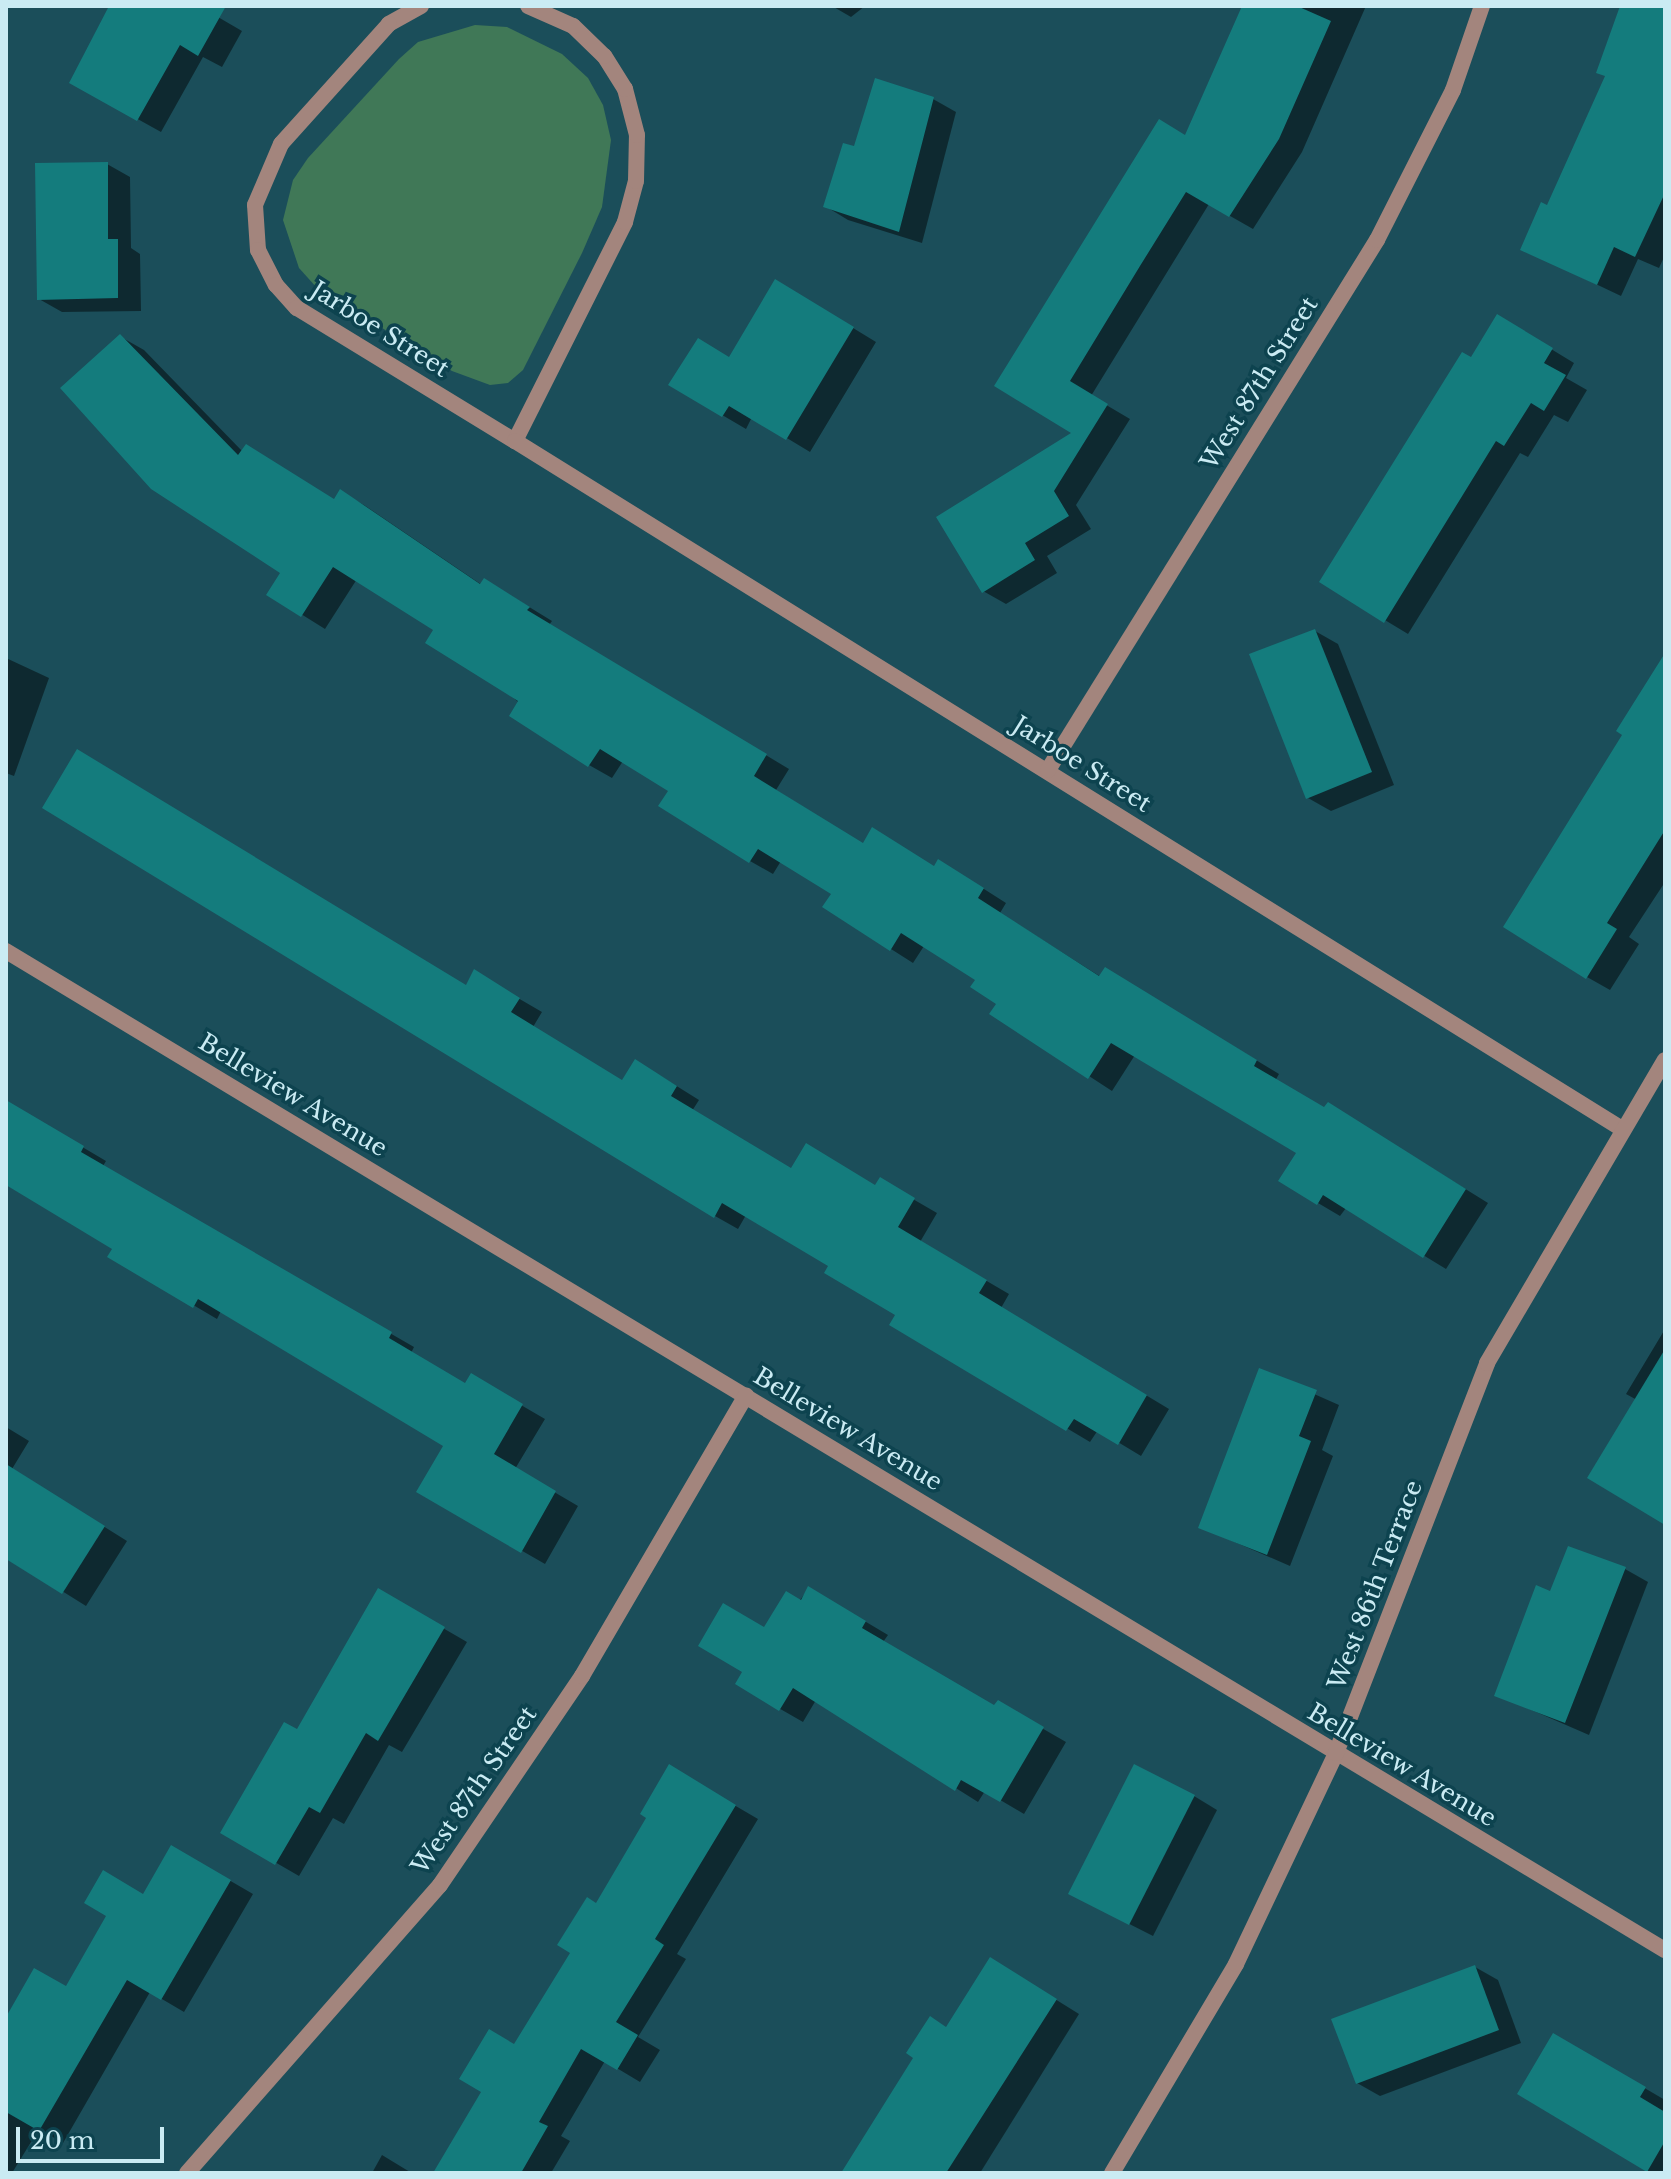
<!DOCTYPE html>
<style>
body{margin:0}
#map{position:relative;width:1671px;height:2179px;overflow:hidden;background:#1b4e5a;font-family:"Libre Baskerville",serif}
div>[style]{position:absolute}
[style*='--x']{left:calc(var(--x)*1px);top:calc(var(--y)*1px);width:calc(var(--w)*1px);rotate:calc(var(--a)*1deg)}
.green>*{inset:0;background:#407857}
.shadow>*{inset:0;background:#0007}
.building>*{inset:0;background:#147c7d}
.minor>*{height:16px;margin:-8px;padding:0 8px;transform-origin:8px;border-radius:8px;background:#a3857d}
span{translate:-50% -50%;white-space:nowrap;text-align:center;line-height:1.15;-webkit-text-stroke:7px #0d434f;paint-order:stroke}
.street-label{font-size:24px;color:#caebf3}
.frame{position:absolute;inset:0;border:8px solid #caebf3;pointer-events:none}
.scale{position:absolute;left:16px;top:2127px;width:148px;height:36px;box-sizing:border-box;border:4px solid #caebf3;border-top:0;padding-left:10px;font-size:24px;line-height:28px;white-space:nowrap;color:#caebf3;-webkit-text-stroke:6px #0d434f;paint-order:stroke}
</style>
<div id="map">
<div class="green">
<div style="clip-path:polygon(475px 25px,507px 27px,562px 54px,588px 78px,603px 105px,611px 140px,602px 207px,582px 253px,523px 370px,508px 383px,490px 385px,452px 371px,317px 288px,299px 268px,283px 220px,293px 180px,308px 158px,399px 59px,418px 42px)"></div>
</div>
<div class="shadow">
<div style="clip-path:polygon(113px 6px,199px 6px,242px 31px,222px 67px,203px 57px,161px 132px,71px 82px)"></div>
<div style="clip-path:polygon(832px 6px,865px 6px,851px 17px)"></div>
<div style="clip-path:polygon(1244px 6px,1366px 6px,1302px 152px,1253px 229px,1209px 204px,1091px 396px,1130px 419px,1076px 505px,1091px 529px,1047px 556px,1057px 573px,1006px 604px,983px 591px,1075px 433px,997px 385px,1186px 137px)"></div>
<div style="clip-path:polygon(1622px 6px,1665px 6px,1665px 255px,1659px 268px,1638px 259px,1621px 296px,1522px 249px,1548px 208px,1607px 76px)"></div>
<div style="clip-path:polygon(933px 99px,956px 112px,922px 243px,848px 220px,825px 206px,855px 148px)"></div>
<div style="clip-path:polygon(107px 164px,130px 177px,131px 248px,140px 254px,141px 311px,62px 312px,39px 299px)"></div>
<div style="clip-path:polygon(799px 295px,876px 342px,810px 452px,752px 417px,746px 429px,671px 385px,730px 359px)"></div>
<div style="clip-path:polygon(1520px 330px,1574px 363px,1566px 378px,1587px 390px,1568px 422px,1554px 415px,1528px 457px,1520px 453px,1408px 634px,1322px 582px)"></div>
<div style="clip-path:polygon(121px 337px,144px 350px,243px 452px,335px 501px,341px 492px,364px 505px,482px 585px,508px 594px,552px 621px,549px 625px,789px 769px,776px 790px,864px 845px,962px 875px,1006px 903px,1000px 913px,1101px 977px,1129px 983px,1279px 1074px,1275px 1081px,1325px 1110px,1351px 1118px,1488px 1203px,1446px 1269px,1346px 1208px,1340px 1216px,1318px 1203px,1299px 1152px,1135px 1055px,1112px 1091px,992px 1013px,998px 1003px,977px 979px,924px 946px,913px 963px,891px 949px,833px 893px,781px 861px,773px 874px,750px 861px,670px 790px,623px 761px,612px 778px,589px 765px,436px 629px,357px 579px,325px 629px,269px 594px,283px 573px)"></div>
<div style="clip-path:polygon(1315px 631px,1338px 644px,1394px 785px,1331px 811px,1308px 798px)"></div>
<div style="clip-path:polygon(1665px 656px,1665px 882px,1629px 937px,1639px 944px,1610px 990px,1587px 977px)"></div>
<div style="clip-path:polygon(6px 658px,49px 678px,14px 776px,6px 773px)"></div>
<div style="clip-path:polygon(45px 808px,467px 987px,497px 986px,542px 1012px,533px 1027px,623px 1083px,659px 1075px,699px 1100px,692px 1111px,792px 1170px,876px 1187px,880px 1180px,937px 1213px,920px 1242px,1009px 1294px,1001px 1308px,1169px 1409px,1141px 1456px,1098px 1430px,1090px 1442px,892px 1324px,897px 1314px,830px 1265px,746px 1215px,738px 1229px,715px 1216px)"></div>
<div style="clip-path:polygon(6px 1102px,106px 1161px,103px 1166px,147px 1193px,414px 1347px,411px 1353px,466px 1385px,471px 1376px,545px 1419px,515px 1469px,578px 1506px,545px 1564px,419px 1492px,445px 1446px,221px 1311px,217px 1319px,110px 1256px,115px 1248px,6px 1184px)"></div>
<div style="clip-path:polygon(1665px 1329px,1665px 1522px,1637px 1400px,1626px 1394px)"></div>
<div style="clip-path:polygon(1260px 1370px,1339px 1405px,1322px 1450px,1333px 1456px,1290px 1566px,1200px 1527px)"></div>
<div style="clip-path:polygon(6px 1427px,29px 1441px,12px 1469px,127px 1541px,86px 1606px,6px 1556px)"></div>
<div style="clip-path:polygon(1625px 1569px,1648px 1582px,1589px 1735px,1497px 1695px,1552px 1593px)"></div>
<div style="clip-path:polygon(809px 1588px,888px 1635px,883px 1642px,995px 1708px,998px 1703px,1066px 1742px,1024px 1814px,985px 1791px,978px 1802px,816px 1700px,803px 1722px,737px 1684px)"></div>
<div style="clip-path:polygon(379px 1591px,467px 1642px,402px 1752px,389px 1745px,344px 1824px,333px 1818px,299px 1876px,223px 1832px,297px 1731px)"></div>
<div style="clip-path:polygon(669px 1767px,758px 1819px,677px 1954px,686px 1959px,638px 2037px,660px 2050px,640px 2082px,605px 2061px,561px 2136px,570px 2141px,551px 2173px,436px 2173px,573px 1952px,649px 1818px)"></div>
<div style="clip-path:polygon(1194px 1796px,1217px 1810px,1153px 1936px,1094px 1906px)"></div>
<div style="clip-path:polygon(172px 1847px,253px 1894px,184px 2012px,150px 1992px,63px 2143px,39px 2129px,12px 2173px,6px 2173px,6px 2021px,66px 1989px,144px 1896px)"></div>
<div style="clip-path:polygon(1475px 1967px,1498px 1980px,1521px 2043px,1380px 2096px,1357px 2083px)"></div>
<div style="clip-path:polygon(1013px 1973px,1079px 2014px,980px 2173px,843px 2173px,947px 2029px)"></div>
<div style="clip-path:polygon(1554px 2035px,1665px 2100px,1665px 2173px,1652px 2173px,1520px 2094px)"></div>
<div style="clip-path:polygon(382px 2155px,405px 2169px,412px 2173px,372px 2173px)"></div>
</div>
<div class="building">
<div style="clip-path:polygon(109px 6px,226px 6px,198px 56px,180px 45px,137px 121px,69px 83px)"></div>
<div style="clip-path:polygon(1242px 6px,1297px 6px,1331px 21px,1279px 139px,1229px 217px,1186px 192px,1140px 266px,1070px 381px,1108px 404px,1054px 491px,1069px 516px,1025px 543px,1035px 560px,982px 593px,936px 517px,1071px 433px,994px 386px,1159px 119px,1185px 135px)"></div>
<div style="clip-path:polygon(1620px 6px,1665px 6px,1665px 193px,1635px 257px,1614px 247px,1597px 285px,1520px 250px,1541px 202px,1547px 205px,1605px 76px,1596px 73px)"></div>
<div style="clip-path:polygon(875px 78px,934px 97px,899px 232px,823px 207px,843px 143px,854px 146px)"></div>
<div style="clip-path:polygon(108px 162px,108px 239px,118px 239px,118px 298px,37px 300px,35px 163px)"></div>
<div style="clip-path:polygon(775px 279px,854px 327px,786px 440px,729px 406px,722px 417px,668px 385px,698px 338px,729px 357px)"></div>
<div style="clip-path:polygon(1497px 314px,1553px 348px,1544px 363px,1566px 375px,1544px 411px,1531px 403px,1504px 446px,1496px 441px,1384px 623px,1319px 582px,1462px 352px,1471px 357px)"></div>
<div style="clip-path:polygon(120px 334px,238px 455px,246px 444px,334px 499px,340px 489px,480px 584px,484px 578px,530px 607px,527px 610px,767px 754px,754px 776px,863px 843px,872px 827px,934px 866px,938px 859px,984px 888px,978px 898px,1099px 976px,1105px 967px,1257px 1060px,1254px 1066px,1324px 1107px,1328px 1102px,1466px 1189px,1423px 1258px,1323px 1195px,1317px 1205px,1278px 1181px,1296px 1153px,1111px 1043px,1088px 1079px,989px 1014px,996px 1004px,970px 987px,975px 980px,901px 933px,890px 951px,822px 907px,831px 894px,758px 849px,749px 863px,658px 806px,668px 791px,600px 749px,588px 767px,509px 716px,518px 701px,425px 643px,433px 630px,333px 567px,301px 617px,266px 595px,280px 573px,151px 489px,60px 388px)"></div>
<div style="clip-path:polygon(1315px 629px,1372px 772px,1306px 799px,1249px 654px)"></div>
<div style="clip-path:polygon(1665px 653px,1665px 830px,1607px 923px,1617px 929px,1586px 979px,1503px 927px,1622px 735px,1616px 731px)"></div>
<div style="clip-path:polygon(77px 749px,466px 985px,474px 969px,520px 998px,511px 1012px,622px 1080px,635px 1059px,677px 1086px,671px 1096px,791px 1168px,806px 1143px,875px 1185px,880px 1177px,915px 1198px,898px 1227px,987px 1280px,979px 1293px,1147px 1395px,1118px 1445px,1074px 1419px,1066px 1431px,889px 1325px,895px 1315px,824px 1273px,828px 1266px,722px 1203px,714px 1218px,42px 808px)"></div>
<div style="clip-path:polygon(6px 1100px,84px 1146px,81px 1152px,392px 1332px,389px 1338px,465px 1383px,471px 1373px,523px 1404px,494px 1454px,556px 1491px,521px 1553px,416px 1492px,443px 1446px,198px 1299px,193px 1308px,107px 1257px,112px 1249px,6px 1185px)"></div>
<div style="clip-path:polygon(1665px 1349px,1665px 1525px,1587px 1478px)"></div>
<div style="clip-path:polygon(1259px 1368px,1317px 1390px,1299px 1436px,1311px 1441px,1267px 1555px,1198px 1528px)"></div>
<div style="clip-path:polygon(6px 1464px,105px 1526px,62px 1594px,6px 1559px)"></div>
<div style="clip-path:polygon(1568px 1546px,1626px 1567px,1565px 1723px,1494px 1696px,1536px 1585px,1550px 1591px)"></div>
<div style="clip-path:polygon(808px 1586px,866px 1621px,862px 1628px,994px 1705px,998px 1700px,1044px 1727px,1000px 1802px,961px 1780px,955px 1791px,793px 1688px,779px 1711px,735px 1684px,742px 1672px,698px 1646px,723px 1603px,764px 1627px,786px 1591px,801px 1600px)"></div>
<div style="clip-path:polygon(378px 1588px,445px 1627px,378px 1741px,366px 1733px,320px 1813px,309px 1807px,275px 1865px,220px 1833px,284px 1722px,297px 1729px)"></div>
<div style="clip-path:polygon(669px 1764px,736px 1805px,655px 1939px,664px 1945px,616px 2022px,638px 2035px,617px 2070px,581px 2049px,539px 2122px,548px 2126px,521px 2173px,433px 2173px,481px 2092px,459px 2079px,489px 2029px,514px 2044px,570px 1953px,557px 1945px,587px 1897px,596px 1903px,646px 1818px,640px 1814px)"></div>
<div style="clip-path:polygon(1134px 1764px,1195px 1795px,1129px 1925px,1068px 1894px)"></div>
<div style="clip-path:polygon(171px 1845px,231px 1880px,161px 2000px,127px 1980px,39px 2131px,6px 2112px,6px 2017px,34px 1968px,66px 1986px,106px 1916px,84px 1903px,103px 1870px,143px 1894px)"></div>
<div style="clip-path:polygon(990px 1957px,1057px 1999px,946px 2173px,841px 2173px,913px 2058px,906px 2053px,930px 2016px,946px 2027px)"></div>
<div style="clip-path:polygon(1475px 1965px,1499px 2030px,1356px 2084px,1331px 2019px)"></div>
<div style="clip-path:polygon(1553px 2033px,1646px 2087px,1640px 2097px,1665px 2112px,1665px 2141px,1647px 2172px,1517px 2094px)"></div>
</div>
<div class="minor">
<div style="--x:421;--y:6;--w:37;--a:151"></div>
<div style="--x:389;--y:24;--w:161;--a:132"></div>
<div style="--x:281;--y:144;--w:66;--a:113.1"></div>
<div style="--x:255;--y:205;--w:45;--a:86.2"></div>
<div style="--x:258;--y:250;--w:39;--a:63"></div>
<div style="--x:276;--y:285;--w:31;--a:48"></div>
<div style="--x:297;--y:308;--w:255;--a:31.4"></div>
<div style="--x:515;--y:441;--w:245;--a:-63.3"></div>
<div style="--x:625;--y:222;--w:42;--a:-75"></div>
<div style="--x:636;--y:181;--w:46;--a:-88.8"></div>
<div style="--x:637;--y:135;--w:48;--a:-104.6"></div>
<div style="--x:625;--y:89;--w:39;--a:-122"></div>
<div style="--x:604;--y:56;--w:43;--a:-135.9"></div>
<div style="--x:573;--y:26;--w:49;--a:-156"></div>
<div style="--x:515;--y:441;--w:1303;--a:31.86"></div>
<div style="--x:1048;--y:770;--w:624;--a:-58.17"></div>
<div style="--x:1377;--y:240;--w:168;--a:-63.1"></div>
<div style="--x:1453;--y:90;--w:89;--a:-71"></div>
<div style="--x:6;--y:951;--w:1937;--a:31.06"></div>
<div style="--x:187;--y:2173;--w:383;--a:-48.7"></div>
<div style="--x:440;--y:1885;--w:253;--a:-55.8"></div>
<div style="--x:582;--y:1676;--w:325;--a:-59.7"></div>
<div style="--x:1112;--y:2173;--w:243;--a:-59.3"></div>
<div style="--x:1236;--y:1964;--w:233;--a:-64.6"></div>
<div style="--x:1336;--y:1753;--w:418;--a:-68.8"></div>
<div style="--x:1487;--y:1363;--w:351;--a:-59.6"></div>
</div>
<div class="street-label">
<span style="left:380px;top:329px;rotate:32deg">Jarboe Street</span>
<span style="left:1259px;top:383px;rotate:-58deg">West 87th Street</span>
<span style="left:1082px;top:764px;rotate:32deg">Jarboe Street</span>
<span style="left:293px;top:1095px;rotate:31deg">Belleview Avenue</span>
<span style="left:848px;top:1429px;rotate:31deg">Belleview Avenue</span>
<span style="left:1375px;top:1585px;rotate:-69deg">West 86th Terrace</span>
<span style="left:1402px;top:1765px;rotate:31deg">Belleview Avenue</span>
<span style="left:474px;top:1790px;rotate:-55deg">West 87th Street</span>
</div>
<div class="frame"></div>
<div class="scale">20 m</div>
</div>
